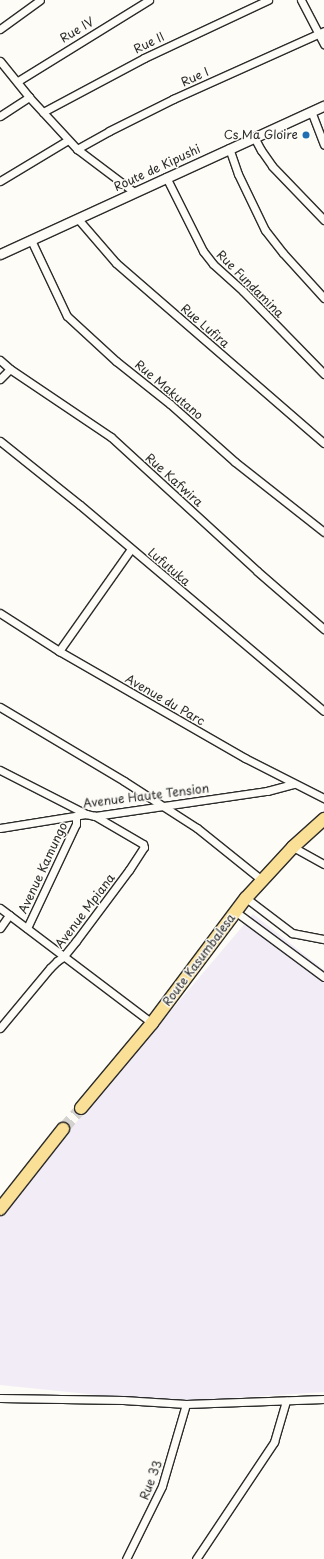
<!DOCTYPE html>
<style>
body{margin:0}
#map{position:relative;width:324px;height:1559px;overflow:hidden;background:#fdfcf7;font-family:"Playpen Sans",sans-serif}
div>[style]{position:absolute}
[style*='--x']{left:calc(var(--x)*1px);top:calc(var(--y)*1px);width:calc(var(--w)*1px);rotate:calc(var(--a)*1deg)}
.built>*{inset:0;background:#f2ecf7}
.highway-tunnel>*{height:12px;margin-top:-6px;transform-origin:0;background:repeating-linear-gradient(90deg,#d3d2ce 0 12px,transparent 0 18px)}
.roads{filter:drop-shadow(1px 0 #2b2b2b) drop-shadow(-1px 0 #2b2b2b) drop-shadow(0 1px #2b2b2b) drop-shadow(0 -1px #2b2b2b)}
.street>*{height:7px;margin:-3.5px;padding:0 3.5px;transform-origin:3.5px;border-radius:3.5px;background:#fdfcf7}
.secondary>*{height:9px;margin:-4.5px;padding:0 4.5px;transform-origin:4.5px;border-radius:4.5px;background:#fdfcf7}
.highway>*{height:12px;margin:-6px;padding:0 6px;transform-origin:6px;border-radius:6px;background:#fadf96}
.dots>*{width:11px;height:11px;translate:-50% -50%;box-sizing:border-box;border:2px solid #fdfcf7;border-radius:50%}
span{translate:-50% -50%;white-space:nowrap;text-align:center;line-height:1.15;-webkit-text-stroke:3px #fdfcf7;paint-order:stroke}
.street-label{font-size:12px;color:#2b2b2b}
.poi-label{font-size:12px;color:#2b2b2b}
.right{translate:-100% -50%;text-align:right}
</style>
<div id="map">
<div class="built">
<div style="clip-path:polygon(253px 914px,324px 970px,324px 1392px,167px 1402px,0 1385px,0 1212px)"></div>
</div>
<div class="highway-tunnel">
<div style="--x:63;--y:1129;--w:28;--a:-49"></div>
</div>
<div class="roads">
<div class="street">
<div style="--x:301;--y:0;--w:50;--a:62.4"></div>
<div style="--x:0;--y:29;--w:49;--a:-35.9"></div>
<div style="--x:0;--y:61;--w:46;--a:51.1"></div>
<div style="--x:29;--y:97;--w:71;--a:47.3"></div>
<div style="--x:77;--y:149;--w:71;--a:37"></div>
<div style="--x:18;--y:81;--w:154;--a:-31.7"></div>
<div style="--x:311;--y:111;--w:36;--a:69"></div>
<div style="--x:43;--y:112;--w:115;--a:-28.1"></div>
<div style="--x:144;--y:58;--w:137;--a:-25.1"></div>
<div style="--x:0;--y:116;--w:35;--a:-33"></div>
<div style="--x:254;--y:137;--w:15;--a:62"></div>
<div style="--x:261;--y:150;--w:19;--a:55"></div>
<div style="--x:272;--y:166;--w:75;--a:46.1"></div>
<div style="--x:229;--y:148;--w:28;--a:71"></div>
<div style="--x:238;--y:174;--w:62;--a:64.3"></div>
<div style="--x:265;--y:230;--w:29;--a:52"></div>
<div style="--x:283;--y:253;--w:61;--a:47.7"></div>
<div style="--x:77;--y:149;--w:37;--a:-29"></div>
<div style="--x:109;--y:131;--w:72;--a:-26.6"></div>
<div style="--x:173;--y:99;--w:166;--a:-24.2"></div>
<div style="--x:166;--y:177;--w:83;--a:63.4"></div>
<div style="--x:203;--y:251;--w:16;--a:52"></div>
<div style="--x:213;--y:264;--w:40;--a:42"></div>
<div style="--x:243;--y:291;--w:116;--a:45.7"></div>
<div style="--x:0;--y:181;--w:79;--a:-31.1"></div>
<div style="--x:78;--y:219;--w:58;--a:49.2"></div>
<div style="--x:116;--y:263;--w:275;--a:40.9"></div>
<div style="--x:31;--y:240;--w:84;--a:64.7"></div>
<div style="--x:67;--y:316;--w:67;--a:42.6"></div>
<div style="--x:116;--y:361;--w:69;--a:38.5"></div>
<div style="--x:170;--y:404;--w:87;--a:41.7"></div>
<div style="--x:235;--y:462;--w:113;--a:38.2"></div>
<div style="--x:0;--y:360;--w:13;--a:42"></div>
<div style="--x:10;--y:369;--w:122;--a:34"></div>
<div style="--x:111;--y:437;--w:198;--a:42.5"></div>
<div style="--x:257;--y:571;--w:89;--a:40.9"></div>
<div style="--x:0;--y:379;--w:14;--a:-45"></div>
<div style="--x:0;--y:441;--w:102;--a:38.7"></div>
<div style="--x:80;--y:505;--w:319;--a:40.2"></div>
<div style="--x:0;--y:613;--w:70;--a:32.8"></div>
<div style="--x:59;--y:651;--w:215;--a:29.9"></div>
<div style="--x:245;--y:758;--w:89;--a:26.9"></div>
<div style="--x:59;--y:651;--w:125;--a:-54.8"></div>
<div style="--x:0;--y:707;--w:144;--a:30.8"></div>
<div style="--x:124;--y:781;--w:87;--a:32.8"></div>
<div style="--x:197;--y:828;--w:83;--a:38.7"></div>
<div style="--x:0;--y:770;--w:97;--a:27.1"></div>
<div style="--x:0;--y:828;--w:87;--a:-9.2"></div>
<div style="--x:86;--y:814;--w:9;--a:13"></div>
<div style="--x:95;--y:816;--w:174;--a:-8.3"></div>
<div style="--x:267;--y:791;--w:28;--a:-15"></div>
<div style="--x:293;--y:847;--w:35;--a:29"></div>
<div style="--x:246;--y:898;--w:58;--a:37.3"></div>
<div style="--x:292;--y:933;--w:33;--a:11"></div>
<div style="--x:0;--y:908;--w:191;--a:37.1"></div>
<div style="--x:236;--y:912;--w:109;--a:36.5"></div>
<div style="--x:0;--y:928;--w:16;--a:-55"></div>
<div style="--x:27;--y:928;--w:115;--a:-64.8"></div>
<div style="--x:76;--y:824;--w:8;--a:-90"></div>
<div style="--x:0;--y:1028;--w:78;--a:-50.2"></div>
<div style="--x:50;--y:968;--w:10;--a:-45"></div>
<div style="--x:57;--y:961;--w:7;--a:-34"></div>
<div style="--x:63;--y:957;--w:21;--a:-51"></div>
<div style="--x:76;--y:941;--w:89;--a:-53.3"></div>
<div style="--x:129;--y:870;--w:27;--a:-57"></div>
<div style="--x:144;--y:847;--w:3;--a:-108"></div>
<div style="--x:143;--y:844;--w:56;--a:-149.7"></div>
<div style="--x:0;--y:1398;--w:123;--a:0.9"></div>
<div style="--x:123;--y:1400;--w:63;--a:3.6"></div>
<div style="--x:186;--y:1404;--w:138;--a:-2.1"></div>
<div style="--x:126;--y:1559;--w:81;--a:-63.7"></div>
<div style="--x:162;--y:1486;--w:85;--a:-73.7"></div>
<div style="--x:196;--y:1559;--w:141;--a:-56.3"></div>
<div style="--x:274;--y:1442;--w:43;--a:-73.7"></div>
</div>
<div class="secondary">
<div style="--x:0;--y:254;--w:356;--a:-24.6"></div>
</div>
<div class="highway">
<div style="--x:81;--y:1108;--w:111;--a:-50.1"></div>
<div style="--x:152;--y:1023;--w:156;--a:-53.1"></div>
<div style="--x:246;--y:898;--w:69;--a:-47.3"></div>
<div style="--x:293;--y:847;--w:42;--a:-42.1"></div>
<div style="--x:0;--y:1209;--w:102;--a:-51.8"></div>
</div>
</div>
<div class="dots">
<div style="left:306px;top:135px;background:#1f6fb2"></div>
</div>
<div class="street-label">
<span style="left:77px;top:30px;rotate:-31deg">Rue IV</span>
<span style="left:149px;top:43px;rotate:-26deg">Rue II</span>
<span style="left:195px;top:77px;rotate:-24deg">Rue I</span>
<span style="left:157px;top:168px;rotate:-25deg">Route de Kipushi</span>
<span style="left:250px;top:284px;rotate:45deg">Rue Fundamina</span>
<span style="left:205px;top:326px;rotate:41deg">Rue Lufira</span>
<span style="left:169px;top:390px;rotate:40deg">Rue Makutano</span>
<span style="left:174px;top:480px;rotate:42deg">Rue Kafwira</span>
<span style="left:169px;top:567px;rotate:40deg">Lufutuka</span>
<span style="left:165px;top:700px;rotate:30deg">Avenue du Parc</span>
<span style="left:146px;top:796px;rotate:-7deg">Avenue Haute Tension</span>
<span style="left:43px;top:868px;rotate:-65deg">Avenue Kamungo</span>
<span style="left:85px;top:911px;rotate:-53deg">Avenue Mpiana</span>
<span style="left:199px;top:960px;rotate:-53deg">Route Kasumbalesa</span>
<span style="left:151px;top:1480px;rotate:-69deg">Rue 33</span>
</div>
<div class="poi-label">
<span class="right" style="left:298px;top:135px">Cs Ma Gloire</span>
</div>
</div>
